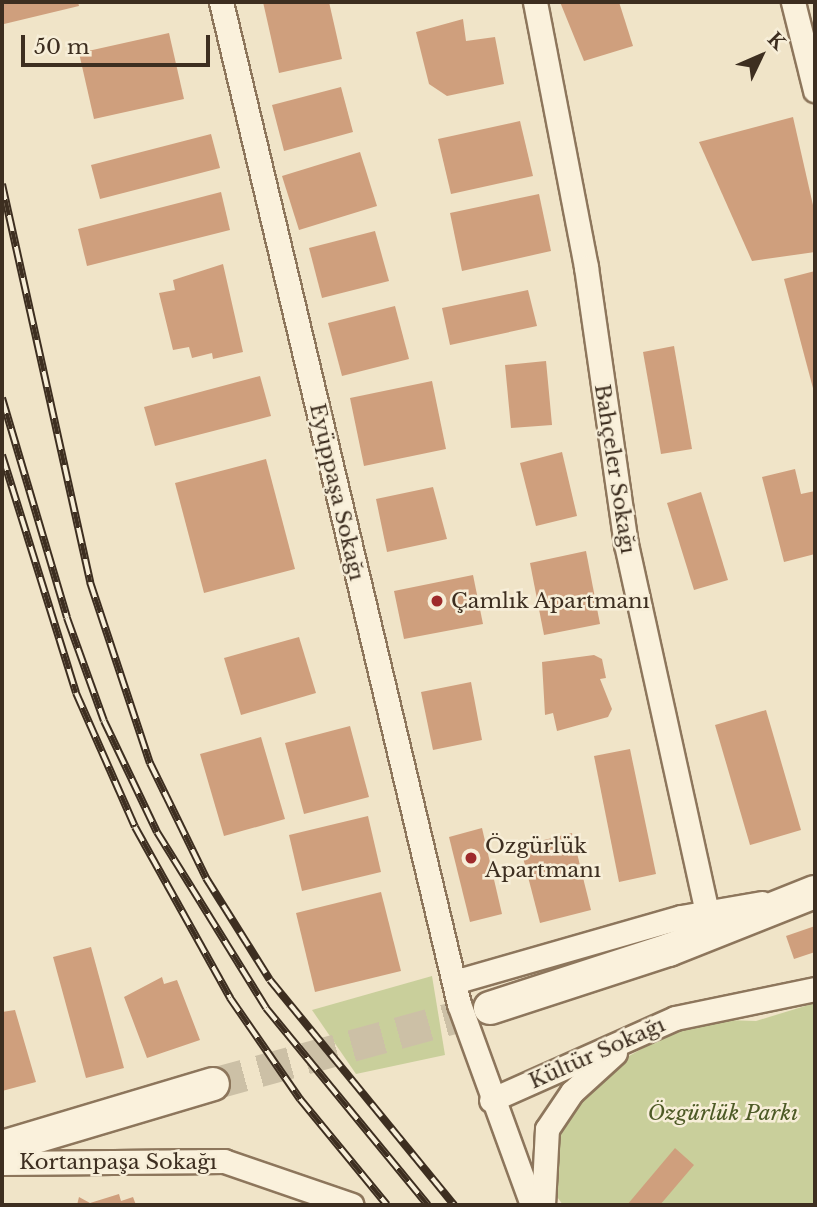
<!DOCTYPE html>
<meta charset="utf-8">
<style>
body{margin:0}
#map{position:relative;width:817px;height:1207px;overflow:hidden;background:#f0e4c8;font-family:"Libre Baskerville",serif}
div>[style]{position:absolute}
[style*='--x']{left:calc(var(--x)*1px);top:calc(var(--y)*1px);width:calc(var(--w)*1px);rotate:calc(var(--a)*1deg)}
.green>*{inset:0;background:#c9cf9b}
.building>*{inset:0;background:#cf9f7d}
.secondary-tunnel>*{height:32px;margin-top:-16px;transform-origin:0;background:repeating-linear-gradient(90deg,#ccc0a6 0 32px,transparent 0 48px)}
.roads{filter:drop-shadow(2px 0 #8d765c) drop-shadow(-2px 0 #8d765c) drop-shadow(0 2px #8d765c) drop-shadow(0 -2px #8d765c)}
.street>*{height:23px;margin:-11.5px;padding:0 11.5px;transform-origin:11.5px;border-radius:11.5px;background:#faf1dc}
.secondary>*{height:32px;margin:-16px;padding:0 16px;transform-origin:16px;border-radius:16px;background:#faf1dc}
.rail>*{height:8px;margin-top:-4px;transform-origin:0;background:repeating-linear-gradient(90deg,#f7eed8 0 16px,#3d2e20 0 32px);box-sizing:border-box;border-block:2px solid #3d2e20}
.dots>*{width:19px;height:19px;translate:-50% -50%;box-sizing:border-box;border:4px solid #f7eed8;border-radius:50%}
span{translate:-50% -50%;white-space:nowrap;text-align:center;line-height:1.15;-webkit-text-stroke:5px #f7eed8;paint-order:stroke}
.street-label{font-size:21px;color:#3d2e20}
.poi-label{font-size:21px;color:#3d2e20}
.left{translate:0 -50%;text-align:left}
.park-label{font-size:21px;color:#4d5a26;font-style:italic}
.frame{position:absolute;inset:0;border:4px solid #3d2e20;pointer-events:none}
.north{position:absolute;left:726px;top:21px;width:70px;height:70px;-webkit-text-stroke:5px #f7eed8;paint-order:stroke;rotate:46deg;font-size:19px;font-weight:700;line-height:28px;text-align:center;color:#3d2e20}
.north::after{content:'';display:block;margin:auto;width:24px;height:32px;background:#3d2e20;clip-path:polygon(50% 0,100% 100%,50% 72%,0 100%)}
.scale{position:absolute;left:21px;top:35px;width:189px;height:32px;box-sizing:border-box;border:4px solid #3d2e20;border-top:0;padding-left:9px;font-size:21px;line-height:24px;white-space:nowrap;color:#3d2e20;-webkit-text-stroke:5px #f7eed8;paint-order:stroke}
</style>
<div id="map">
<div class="green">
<div style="clip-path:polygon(432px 976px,445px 1055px,356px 1074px,312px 1010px)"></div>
<div style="clip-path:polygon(815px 1003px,815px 1205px,563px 1205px,555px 1194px,558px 1122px,618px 1062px,696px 1019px,756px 1021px)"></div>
</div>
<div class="building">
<div style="clip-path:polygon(2px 2px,78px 2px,79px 6px,4px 24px)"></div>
<div style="clip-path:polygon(263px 2px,329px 2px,342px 59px,279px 73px)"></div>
<div style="clip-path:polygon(560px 2px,619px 2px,633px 46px,584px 61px)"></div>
<div style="clip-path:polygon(463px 19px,466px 41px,495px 37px,504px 84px,447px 96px,429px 84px,416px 32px)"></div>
<div style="clip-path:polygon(169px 33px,184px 99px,94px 119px,79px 53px)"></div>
<div style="clip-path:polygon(341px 87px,353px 132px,284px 151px,272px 105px)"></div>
<div style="clip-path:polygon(793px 117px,815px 214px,815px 252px,752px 261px,699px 142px)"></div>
<div style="clip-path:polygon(520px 121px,533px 176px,451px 194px,438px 139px)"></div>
<div style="clip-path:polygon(211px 134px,220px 168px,100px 199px,91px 165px)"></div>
<div style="clip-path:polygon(360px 152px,377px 206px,299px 230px,282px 176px)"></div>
<div style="clip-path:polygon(221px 192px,230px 230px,87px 266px,78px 229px)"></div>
<div style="clip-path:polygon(539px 194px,551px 251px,462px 271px,450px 213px)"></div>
<div style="clip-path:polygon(375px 231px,389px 281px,322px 298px,309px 248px)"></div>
<div style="clip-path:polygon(223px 264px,243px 352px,213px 359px,212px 353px,192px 358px,189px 347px,173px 350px,159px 293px,175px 290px,173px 280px)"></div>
<div style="clip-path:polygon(815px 271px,815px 391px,814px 392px,784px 279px)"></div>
<div style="clip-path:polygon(528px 290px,537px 326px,450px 345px,442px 308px)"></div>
<div style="clip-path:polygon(395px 306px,409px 359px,342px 376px,328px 323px)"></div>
<div style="clip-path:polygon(674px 346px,692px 449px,661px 454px,643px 352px)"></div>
<div style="clip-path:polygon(546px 361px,552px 425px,511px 428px,505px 365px)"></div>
<div style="clip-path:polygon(260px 376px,271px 416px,155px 446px,144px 407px)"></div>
<div style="clip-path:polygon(432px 381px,446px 449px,364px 466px,350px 398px)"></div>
<div style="clip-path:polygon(562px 452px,577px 516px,536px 526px,520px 463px)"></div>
<div style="clip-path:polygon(266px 459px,295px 569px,204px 593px,175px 483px)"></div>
<div style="clip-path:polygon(795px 469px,801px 494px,815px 491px,815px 554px,784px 562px,762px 477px)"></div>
<div style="clip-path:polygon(433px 487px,447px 539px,387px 552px,376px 499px)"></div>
<div style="clip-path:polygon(701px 492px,728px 580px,694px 590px,667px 503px)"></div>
<div style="clip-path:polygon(586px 551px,600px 624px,544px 635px,530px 563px)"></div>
<div style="clip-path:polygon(473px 575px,483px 624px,404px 639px,394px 591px)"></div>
<div style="clip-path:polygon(299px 637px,316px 693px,241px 715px,224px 658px)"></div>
<div style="clip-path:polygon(594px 655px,602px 659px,606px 678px,600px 679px,612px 709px,608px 717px,557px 731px,553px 713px,545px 715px,542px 662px)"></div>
<div style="clip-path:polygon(471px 682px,482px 740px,433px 750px,421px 692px)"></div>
<div style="clip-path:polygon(766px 710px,801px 830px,750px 845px,715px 725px)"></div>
<div style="clip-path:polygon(350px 726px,369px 797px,304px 814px,285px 743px)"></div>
<div style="clip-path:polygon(261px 737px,285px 819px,224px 836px,200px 754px)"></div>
<div style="clip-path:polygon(630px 749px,656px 874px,619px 882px,594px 756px)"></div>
<div style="clip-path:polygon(368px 816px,381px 872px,302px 891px,289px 835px)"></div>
<div style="clip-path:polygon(482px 828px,502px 914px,470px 922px,449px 837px)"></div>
<div style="clip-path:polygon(572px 833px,591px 910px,540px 923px,520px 846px)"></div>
<div style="clip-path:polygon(381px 892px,401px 971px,315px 992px,296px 913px)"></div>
<div style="clip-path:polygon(815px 926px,815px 952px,794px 959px,786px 936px)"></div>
<div style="clip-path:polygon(91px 947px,124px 1068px,86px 1078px,53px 957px)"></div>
<div style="clip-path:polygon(162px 977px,164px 984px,177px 980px,200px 1040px,147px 1058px,124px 997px)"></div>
<div style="clip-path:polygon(15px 1010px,36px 1082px,2px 1091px,2px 1012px)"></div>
<div style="clip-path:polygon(675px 1148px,694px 1165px,660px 1205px,627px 1205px)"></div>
<div style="clip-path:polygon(119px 1194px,121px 1201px,133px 1197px,136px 1205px,77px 1205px,79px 1197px,90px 1203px)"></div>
</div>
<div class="secondary-tunnel">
<div style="--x:213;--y:1084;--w:287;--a:-15.3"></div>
</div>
<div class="roads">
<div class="street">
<div style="--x:221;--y:2;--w:1030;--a:76.64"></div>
<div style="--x:459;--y:1004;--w:214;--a:70"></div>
<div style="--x:535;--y:2;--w:270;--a:79.1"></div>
<div style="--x:586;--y:267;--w:280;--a:81.8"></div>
<div style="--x:626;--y:544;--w:399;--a:77.6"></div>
<div style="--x:793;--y:2;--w:91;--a:76"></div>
<div style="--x:454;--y:982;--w:236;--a:-16"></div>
<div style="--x:681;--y:917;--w:82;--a:-9.8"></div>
<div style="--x:491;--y:1100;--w:201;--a:-24"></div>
<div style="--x:675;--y:1018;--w:143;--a:-11.7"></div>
<div style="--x:2;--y:1163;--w:222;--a:-0.5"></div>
<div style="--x:224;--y:1161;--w:135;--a:19"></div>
<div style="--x:543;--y:1205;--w:76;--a:-87"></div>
<div style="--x:547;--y:1129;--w:45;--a:-56"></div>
<div style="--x:572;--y:1092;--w:58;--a:-42.2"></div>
</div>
<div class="secondary">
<div style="--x:490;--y:1008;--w:188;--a:-18"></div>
<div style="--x:669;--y:950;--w:157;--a:-21.7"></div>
<div style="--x:2;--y:1147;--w:220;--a:-16.6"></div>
</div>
</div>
<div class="rail">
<div style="--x:2;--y:184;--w:408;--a:77.5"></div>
<div style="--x:90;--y:582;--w:191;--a:71.7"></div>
<div style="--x:150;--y:763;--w:128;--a:64"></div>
<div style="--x:206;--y:878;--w:120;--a:57.9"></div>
<div style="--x:270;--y:980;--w:291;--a:50.7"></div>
<div style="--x:2;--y:398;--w:229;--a:73.5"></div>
<div style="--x:67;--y:618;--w:109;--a:70.2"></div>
<div style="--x:104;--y:721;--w:123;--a:64.5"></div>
<div style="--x:157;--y:832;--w:207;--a:58.2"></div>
<div style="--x:266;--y:1008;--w:255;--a:50.6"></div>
<div style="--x:2;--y:455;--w:249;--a:72.7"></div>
<div style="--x:76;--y:693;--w:146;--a:66.2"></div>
<div style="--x:135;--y:827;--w:196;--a:60.9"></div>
<div style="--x:230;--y:998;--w:123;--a:55.3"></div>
<div style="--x:300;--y:1099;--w:137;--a:50.6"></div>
</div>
<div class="dots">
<div style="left:437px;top:601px;background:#9e2a2b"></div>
<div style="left:471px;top:858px;background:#9e2a2b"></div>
</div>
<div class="street-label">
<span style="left:615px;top:469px;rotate:81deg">Bahçeler Sokağı</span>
<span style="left:337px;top:492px;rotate:77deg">Eyüppaşa Sokağı</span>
<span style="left:597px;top:1053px;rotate:-24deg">Kültür Sokağı</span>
<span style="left:118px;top:1162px">Kortanpaşa Sokağı</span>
</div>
<div class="poi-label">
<span class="left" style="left:451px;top:601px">Çamlık Apartmanı</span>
<span class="left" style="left:485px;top:858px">Özgürlük<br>Apartmanı</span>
</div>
<div class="park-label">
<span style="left:723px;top:1113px">Özgürlük Parkı</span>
</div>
<div class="frame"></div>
<div class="north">K</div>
<div class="scale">50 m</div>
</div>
